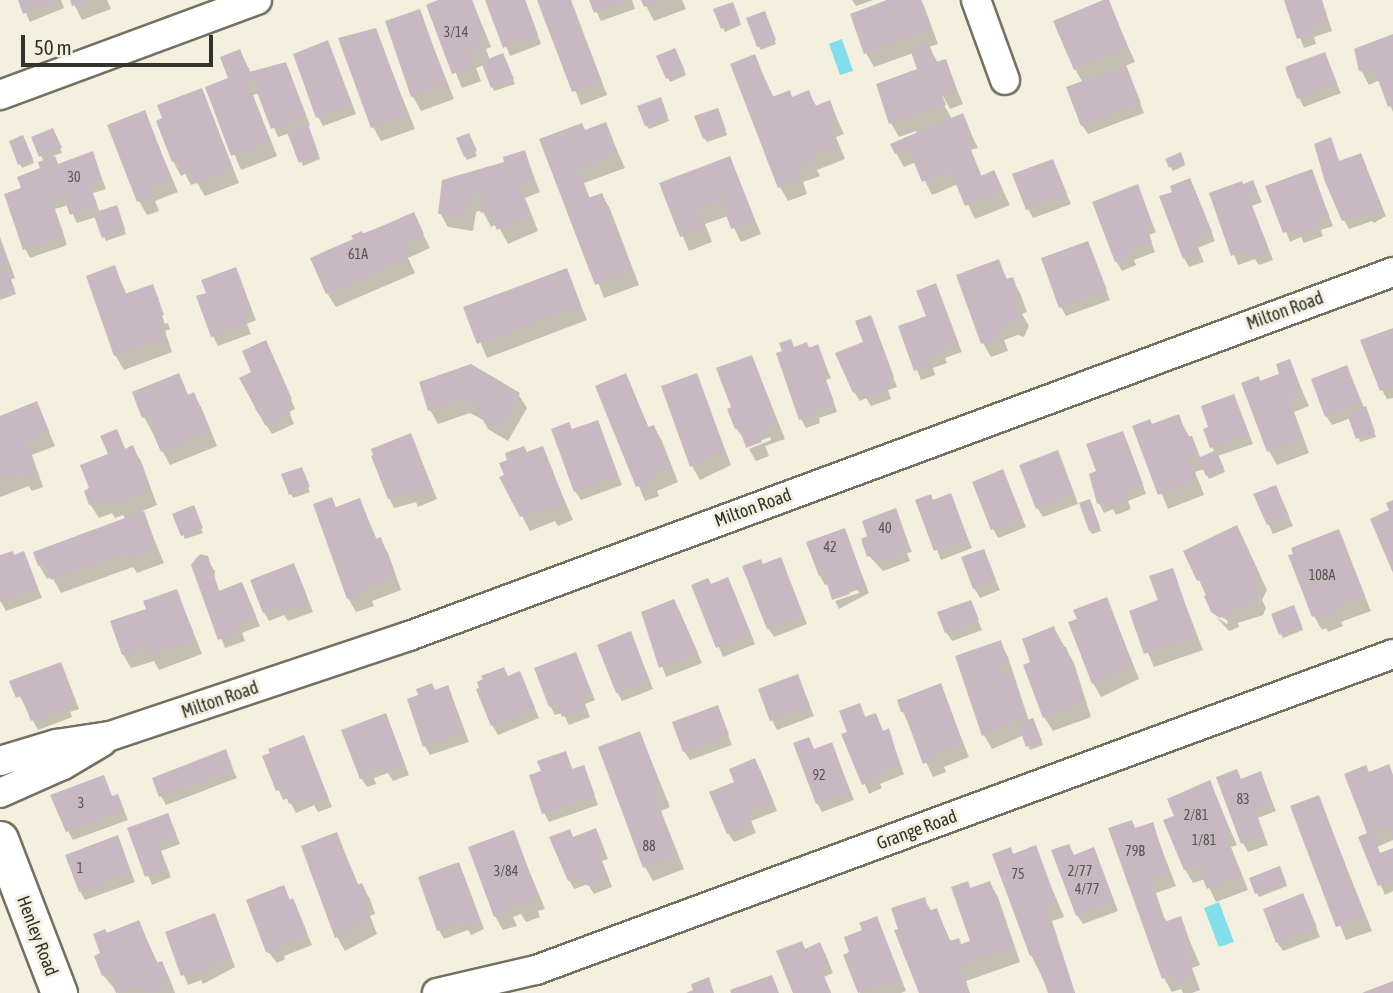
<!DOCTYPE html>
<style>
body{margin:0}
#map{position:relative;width:1393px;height:993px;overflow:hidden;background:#f4f0e0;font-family:"Asap Condensed",sans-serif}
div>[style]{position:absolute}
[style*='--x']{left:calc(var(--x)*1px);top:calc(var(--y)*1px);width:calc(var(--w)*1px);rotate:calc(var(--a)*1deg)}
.water>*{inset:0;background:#82deea}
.shadow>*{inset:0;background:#0003}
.building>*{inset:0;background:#c8b8c1}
.roads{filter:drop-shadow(2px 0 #747062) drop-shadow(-2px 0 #747062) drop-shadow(0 2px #747062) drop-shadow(0 -2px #747062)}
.minor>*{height:28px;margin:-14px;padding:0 14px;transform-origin:14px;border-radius:14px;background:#fff}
.tertiary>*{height:35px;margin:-17.5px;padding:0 17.5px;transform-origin:17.5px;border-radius:17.5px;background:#fff}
span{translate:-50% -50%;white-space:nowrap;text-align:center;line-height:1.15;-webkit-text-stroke:6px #f4f0e0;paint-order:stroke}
.number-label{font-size:14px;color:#585450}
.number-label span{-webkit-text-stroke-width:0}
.street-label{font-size:18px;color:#33322b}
.scale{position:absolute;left:21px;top:35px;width:192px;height:32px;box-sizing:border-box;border:4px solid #33322b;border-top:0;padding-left:9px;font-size:21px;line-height:24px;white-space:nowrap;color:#33322b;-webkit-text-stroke:5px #f4f0e0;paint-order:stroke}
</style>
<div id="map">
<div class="water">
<div style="clip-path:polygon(842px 39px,853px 71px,840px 75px,829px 44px)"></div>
<div style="clip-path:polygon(1219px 902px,1234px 942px,1219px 947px,1204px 908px)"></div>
</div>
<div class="shadow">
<div style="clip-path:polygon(20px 0,61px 0,64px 8px,30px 22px)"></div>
<div style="clip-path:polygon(72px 0,107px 0,111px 9px,82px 20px)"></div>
<div style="clip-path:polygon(443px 0,472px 0,491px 47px,486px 49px,490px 60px,505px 59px,515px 84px,494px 91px,484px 65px,476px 68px,481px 81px,462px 88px,428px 6px)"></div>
<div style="clip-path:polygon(487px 0,525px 0,541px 44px,510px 56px)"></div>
<div style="clip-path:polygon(539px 0,571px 0,607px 95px,581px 105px)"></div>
<div style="clip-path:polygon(591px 0,632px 0,635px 9px,601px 21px)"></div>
<div style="clip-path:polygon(643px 0,682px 0,686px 9px,654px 21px)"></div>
<div style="clip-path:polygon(852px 0,873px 0,856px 6px)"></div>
<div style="clip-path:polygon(893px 0,921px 0,924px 6px,938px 44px,929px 47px,938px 63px,945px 61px,963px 104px,950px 109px,943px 96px,940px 98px,952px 119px,962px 115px,978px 148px,971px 150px,982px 177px,994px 172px,1010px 205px,975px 219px,958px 184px,932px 195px,916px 162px,904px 167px,896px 153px,917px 134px,916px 131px,899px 137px,891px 123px,920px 71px,913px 53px,874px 67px,866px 53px)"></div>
<div style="clip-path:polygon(1107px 0,1135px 62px,1125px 66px,1144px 113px,1088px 134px,1082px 125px,1083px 83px,1075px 69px)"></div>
<div style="clip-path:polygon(1285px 0,1322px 0,1332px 31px,1314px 37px,1316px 44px,1304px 48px)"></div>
<div style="clip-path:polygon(735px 8px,741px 25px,725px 32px,723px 28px)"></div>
<div style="clip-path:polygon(419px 11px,454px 99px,421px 111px,413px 97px,387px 23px)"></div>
<div style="clip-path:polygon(766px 17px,776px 44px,761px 50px,758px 46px)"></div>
<div style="clip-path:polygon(375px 30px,415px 129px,381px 141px,373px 127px)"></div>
<div style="clip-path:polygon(1393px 36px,1393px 112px,1380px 80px,1369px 85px,1361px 70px)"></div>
<div style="clip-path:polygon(328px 43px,356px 114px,323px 126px,318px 117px)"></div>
<div style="clip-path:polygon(240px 51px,251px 73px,285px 64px,310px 125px,307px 126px,320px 159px,303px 166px,290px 133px,278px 137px,259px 93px,253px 95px,277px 156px,241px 170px,207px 88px,231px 79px)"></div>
<div style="clip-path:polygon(677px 54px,686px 75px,670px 82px,668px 78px)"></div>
<div style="clip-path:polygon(1324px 54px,1341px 93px,1304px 107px,1299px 98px)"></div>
<div style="clip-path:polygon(754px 56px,774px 98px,793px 98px,808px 92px,817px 107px,829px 102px,844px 134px,836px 137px,845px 159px,817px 170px,820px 176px,803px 182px,807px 194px,788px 201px,780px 187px)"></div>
<div style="clip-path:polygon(201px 90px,239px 183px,205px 196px,197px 183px,191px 185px,185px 174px,181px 176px,173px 161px)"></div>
<div style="clip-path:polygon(662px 103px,669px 121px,649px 129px,646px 125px)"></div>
<div style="clip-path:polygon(144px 112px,178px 192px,155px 201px,159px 211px,147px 215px,139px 201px)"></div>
<div style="clip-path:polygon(719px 114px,727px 135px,707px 142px,704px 138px)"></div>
<div style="clip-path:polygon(605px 124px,625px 168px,584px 183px,590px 199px,602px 195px,610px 209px,639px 285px,604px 298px,541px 140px,585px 132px)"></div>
<div style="clip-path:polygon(55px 135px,62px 153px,53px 156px,59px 165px,92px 154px,106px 189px,93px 193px,100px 213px,118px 211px,126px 234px,106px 241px,96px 217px,77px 223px,68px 205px,55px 209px,67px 245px,30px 258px,25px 249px,23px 189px,42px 170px,44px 162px,33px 138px)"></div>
<div style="clip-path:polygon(470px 139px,477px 156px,467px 160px,465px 156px)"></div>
<div style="clip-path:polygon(1330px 140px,1340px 163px,1365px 165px,1386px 216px,1374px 223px,1372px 221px,1349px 229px,1344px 220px)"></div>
<div style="clip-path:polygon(25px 141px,34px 163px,22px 168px,20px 164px)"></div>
<div style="clip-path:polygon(524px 152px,540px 192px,525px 198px,538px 231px,508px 244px,497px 224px,491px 227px,482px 210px,476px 212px,473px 231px,448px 227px,440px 213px)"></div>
<div style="clip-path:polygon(729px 158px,761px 234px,741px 242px,728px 216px,705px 224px,712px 242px,689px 251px,661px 184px)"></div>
<div style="clip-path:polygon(1183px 158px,1185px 165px,1173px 171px,1167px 160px)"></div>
<div style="clip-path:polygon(1052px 161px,1071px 204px,1033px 218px,1028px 209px)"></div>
<div style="clip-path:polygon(1311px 171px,1333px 226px,1321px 230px,1323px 236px,1304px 243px,1301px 237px,1290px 242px,1268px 187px)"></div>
<div style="clip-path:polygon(1253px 182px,1262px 202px,1252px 206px,1273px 260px,1259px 265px,1255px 259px,1238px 265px,1211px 194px)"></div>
<div style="clip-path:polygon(1137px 186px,1156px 232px,1149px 235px,1155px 252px,1134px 260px,1136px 265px,1122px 271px,1116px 261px)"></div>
<div style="clip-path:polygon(1195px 190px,1215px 241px,1198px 248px,1204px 262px,1189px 267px,1184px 258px)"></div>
<div style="clip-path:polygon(413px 214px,430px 248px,408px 258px,415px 273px,336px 307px,327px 293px,354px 237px)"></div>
<div style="clip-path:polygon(0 237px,15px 278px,10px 280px,16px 294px,0 300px)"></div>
<div style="clip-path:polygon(1087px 243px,1110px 300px,1066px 316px,1061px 307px)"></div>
<div style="clip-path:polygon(998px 261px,1008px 281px,1012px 279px,1020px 293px,1027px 312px,1022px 314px,1029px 326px,1024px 337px,1018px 335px,1004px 340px,1008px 351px,991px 357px,983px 343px)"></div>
<div style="clip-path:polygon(114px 267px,127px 295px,152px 286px,159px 299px,156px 299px,165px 324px,168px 323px,170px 329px,165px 331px,172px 352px,124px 370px,115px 355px)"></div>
<div style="clip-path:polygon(235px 269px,256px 320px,247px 324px,251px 334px,218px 346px,213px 336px,208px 294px)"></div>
<div style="clip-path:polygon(566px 271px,587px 320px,487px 358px,466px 308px)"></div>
<div style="clip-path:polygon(935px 285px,962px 352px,945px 358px,947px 363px,933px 368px,935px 375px,921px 380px,900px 327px,928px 317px)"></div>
<div style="clip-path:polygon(870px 318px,897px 387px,888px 390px,891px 399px,871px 406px,866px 398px,860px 401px,854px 392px)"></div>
<div style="clip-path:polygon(1393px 330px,1393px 398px,1387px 399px,1382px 390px)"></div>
<div style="clip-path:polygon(817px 347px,831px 378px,826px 380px,837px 412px,819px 418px,820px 423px,806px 428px,801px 419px,795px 348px)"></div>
<div style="clip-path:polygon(270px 351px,295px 409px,289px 412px,294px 424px,272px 434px,256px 410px,242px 379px,254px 373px)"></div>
<div style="clip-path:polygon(752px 357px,785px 439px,765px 446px,769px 456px,756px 461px,749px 449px,771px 440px,770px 437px,748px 445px,736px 428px)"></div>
<div style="clip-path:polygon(1289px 361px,1309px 406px,1294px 412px,1309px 453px,1277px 465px,1269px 451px,1260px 383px,1282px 375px)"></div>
<div style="clip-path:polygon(470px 366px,518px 394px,527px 408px,508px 441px,488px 429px,483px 420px,470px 413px,438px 424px,430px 410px)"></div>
<div style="clip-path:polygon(626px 375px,649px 428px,654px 427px,662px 441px,678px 482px,657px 491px,659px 496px,645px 501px,597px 387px)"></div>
<div style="clip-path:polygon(696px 375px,731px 465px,700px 480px,692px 466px)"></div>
<div style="clip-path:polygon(178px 376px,189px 397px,194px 395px,202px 409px,217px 446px,170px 465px,144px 417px)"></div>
<div style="clip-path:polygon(1351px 376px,1376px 437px,1360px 442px,1351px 418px,1332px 425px,1326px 416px)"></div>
<div style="clip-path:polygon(1234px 396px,1253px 444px,1217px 456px,1225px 472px,1209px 479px,1204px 469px,1195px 472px,1204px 495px,1168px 509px,1134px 427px,1152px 426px,1178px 416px,1201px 458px,1215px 452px,1212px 447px)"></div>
<div style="clip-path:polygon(37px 404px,55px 446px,32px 455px,43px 487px,32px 491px,29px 486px,0 497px,0 417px)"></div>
<div style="clip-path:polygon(597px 422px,622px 485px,581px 500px,575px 491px,572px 431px)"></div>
<div style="clip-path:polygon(116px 432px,126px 450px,132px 447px,141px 461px,157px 505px,142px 511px,164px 563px,137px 573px,133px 567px,61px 593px,52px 577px,47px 579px,39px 565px,126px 520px,123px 515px,115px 518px,112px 513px,99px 518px,90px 504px,92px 489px,110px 455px)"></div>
<div style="clip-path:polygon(1127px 442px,1146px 494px,1128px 501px,1131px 509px,1116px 515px,1113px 509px,1104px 513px,1099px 503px,1098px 472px)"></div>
<div style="clip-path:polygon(415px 445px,437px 499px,418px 507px,416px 502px,394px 508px,389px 498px)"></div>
<div style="clip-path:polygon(542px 448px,573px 520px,558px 526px,555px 521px,530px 531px,502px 478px,527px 454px)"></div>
<div style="clip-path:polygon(1062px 461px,1078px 504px,1043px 517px,1037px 508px)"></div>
<div style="clip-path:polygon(303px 473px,310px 492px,293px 498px,284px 475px)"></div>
<div style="clip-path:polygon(1007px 480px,1026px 527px,998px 538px,993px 529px)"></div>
<div style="clip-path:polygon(1276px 487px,1293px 526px,1273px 534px,1256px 495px)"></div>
<div style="clip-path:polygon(950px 495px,972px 548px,941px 560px,917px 501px,933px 501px)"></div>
<div style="clip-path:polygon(360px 500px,377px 540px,380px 539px,388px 553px,401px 590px,372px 601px,374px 606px,356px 612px,348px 598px,337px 508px)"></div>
<div style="clip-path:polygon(1092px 505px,1101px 531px,1092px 534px,1090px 530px)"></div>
<div style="clip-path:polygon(195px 511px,203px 533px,185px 539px,175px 515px)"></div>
<div style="clip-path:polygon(895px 511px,912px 552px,907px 553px,910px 561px,883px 571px,869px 556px)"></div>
<div style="clip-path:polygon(844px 530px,869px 593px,839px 609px,835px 601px,859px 593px,858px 590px,834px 598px,829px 584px,825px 585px,820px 576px)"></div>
<div style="clip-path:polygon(1338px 531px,1371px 611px,1341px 622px,1343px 626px,1328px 632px,1326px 628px,1322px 630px,1314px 616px)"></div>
<div style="clip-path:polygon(1244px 541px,1267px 590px,1262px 600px,1266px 608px,1263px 615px,1238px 623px,1239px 627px,1229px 631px,1216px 617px,1227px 624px,1228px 621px,1213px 611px,1199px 580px)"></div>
<div style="clip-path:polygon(983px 551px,1000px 590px,980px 598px,974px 588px)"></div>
<div style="clip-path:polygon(24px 554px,42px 598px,6px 611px,0 600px,0 557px)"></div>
<div style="clip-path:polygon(204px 556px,215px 571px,214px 579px,220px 592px,242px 584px,260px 626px,242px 633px,245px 641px,225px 648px,193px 565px,196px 558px)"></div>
<div style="clip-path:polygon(781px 559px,807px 624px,774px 637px,768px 628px,763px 566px)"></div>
<div style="clip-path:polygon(1172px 570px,1203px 650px,1154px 667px,1131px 612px,1160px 602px)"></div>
<div style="clip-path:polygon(298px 574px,313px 612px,288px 621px,284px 615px,269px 621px,264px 612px)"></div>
<div style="clip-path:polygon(693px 586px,732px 588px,755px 644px,723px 657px)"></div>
<div style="clip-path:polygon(177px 591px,202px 654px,159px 670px,154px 661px,131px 668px,123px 654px,148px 610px)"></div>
<div style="clip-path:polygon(1107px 599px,1139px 679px,1101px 697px,1093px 683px,1079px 620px)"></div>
<div style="clip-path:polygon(970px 602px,982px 630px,952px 641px,946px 632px)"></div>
<div style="clip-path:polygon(679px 610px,702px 663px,666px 677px,643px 613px)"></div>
<div style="clip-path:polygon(1296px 612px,1303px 630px,1283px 638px,1274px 615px)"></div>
<div style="clip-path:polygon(1054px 628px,1074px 663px,1091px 717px,1053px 731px,1044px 717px,1033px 663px)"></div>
<div style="clip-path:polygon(1000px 642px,1008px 657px,1029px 721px,1034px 724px,1043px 745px,1030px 750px,1024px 735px,992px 749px,984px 735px)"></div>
<div style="clip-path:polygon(635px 643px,653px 689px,622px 701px,617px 692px)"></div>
<div style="clip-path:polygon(575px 654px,595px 700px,585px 704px,590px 717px,569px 725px,563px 713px,555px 715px,550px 706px)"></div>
<div style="clip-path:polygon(65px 673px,79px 709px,70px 712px,72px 717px,38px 730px,12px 682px)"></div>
<div style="clip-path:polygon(520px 673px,539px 718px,498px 735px,492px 725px,508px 678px)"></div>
<div style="clip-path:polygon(798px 676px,814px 716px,777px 730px,772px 720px)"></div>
<div style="clip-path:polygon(940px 686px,969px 757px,944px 767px,946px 772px,933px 777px,903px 712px)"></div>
<div style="clip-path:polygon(448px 687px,469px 742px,430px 755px,425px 746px,420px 696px)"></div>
<div style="clip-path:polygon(859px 705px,866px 719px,883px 732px,888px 730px,904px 774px,880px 784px,882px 788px,869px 794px,844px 735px,850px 733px)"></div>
<div style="clip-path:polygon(717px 708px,732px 745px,690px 760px,684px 751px)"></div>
<div style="clip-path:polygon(390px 725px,409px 775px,393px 781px,388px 773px,374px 778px,376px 784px,367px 787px,361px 778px)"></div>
<div style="clip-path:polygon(640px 733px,670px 807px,661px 811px,684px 869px,653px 881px,645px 867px)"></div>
<div style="clip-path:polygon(303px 737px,332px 807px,318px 812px,314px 805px,296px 813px,288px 798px,283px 800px,264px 757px)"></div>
<div style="clip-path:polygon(809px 739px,815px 751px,832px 745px,854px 800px,822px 812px,817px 803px)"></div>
<div style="clip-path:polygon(225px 752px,237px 778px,166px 805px,161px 796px)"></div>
<div style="clip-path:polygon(565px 753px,573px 770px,583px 767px,598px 805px,549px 822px,544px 813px,543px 772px)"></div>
<div style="clip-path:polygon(760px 769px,777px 811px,751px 821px,756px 833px,734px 842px,728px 833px,736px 783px)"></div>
<div style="clip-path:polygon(1260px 773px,1276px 811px,1258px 818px,1268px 845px,1248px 852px,1243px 843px,1241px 780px)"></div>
<div style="clip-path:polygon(1370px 774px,1393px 775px,1393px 840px,1377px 847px,1380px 855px,1393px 850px,1393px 891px,1385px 895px,1360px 838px,1370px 834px)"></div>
<div style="clip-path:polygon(1209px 782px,1237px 845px,1231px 847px,1248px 890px,1216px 902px,1205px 879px,1193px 883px,1185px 869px,1176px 817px)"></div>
<div style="clip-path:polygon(118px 796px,128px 820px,73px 840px,68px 831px)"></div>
<div style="clip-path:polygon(1318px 797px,1372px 931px,1346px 940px,1293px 807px)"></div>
<div style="clip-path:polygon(172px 824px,180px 844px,161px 851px,171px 877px,152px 885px,129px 829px)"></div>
<div style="clip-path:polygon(1152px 824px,1176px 886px,1156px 893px,1166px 923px,1180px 918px,1200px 965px,1192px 968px,1200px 990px,1192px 993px,1183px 993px,1181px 989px,1172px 992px,1164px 978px,1136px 830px)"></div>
<div style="clip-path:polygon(513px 832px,545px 909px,538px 911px,540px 917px,526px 922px,521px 914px,513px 917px,517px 926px,503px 930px,495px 916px)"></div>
<div style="clip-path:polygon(337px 835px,359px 886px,361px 885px,370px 899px,375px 914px,370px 916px,377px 934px,345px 951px,337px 937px)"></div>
<div style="clip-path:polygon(117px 837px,135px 882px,85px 900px,80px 891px)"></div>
<div style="clip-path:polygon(574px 839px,600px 839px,608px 859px,602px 861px,612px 887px,594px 894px,588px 884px,574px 889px,569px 880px)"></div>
<div style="clip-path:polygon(1035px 848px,1064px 917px,1052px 921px,1075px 993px,1050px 993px,1031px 955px,1014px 856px)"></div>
<div style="clip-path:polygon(1075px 857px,1098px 859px,1118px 911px,1083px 924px,1077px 915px)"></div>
<div style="clip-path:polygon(463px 873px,484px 929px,471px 935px,468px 930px,444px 939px,439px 930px)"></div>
<div style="clip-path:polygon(1282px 873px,1287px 886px,1259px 897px,1257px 893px)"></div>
<div style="clip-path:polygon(990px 883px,998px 897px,1020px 962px,966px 981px,970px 993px,920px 993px,924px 899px,932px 912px,937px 911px,951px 942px,961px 945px,972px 942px,970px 889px)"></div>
<div style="clip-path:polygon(1303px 895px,1320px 937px,1283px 951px,1277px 942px)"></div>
<div style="clip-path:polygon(292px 900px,312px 945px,284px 956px,285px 959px,277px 963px,268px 951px)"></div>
<div style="clip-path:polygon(877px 918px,906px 991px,901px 993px,860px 993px,845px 956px,852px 953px,864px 931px)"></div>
<div style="clip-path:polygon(139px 922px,158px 964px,161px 963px,169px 977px,175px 993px,118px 993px,103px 975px,102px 954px,107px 935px)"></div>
<div style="clip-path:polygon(219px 925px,235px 967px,203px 984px,201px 980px,188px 985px,167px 933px)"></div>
<div style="clip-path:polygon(805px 951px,825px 953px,833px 973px,824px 977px,831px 993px,795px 993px)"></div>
</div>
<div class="building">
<div style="clip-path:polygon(18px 0,56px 0,23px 14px)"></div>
<div style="clip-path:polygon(70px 0,89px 0,72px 6px)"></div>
<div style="clip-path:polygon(438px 0,472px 0,484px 32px,479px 34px,484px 48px,469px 54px,474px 66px,452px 74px,426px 5px)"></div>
<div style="clip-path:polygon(485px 0,525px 0,538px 35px,503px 48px)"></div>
<div style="clip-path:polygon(537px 0,570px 0,601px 81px,572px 92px)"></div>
<div style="clip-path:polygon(589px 0,628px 0,594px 13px)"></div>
<div style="clip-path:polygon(641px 0,663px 0,644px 7px)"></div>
<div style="clip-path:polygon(887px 0,920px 0,931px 29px,864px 54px,850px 14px)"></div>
<div style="clip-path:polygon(1103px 0,1109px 0,1128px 47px,1074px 70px,1053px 21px)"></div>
<div style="clip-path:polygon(1284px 0,1321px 0,1328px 21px,1310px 28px,1312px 34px,1297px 39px)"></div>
<div style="clip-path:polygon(733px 2px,740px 21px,721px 29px,713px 9px)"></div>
<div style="clip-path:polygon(420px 9px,447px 85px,411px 97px,385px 21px)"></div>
<div style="clip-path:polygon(765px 11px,776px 40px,757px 47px,746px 18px)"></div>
<div style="clip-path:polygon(376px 28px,408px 114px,371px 128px,338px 38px)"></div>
<div style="clip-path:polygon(1393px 34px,1393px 105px,1388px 107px,1373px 66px,1364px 72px,1359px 71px,1354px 49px)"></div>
<div style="clip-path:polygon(328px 40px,352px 104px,316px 118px,293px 54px)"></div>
<div style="clip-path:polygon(928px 42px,936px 62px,946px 59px,957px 90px,942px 95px,946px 105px,889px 124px,876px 84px,917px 69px,910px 49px)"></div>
<div style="clip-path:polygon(675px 48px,685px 71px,666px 79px,656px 56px)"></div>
<div style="clip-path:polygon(240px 49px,249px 72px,286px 62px,306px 115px,271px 129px,252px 79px,246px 81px,270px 141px,231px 156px,205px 87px,228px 78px,220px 57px)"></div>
<div style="clip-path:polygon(1325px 52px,1337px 83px,1297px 99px,1285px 67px)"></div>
<div style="clip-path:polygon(503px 53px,514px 79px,491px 88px,481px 62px)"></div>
<div style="clip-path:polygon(755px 54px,772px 97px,790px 90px,792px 97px,809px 90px,815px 106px,830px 100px,837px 119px,829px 122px,838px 145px,811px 156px,813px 161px,796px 168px,800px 179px,778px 188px,730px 64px)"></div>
<div style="clip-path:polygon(1126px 65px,1141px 103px,1081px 126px,1066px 87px)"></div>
<div style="clip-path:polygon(202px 88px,233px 168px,195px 183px,190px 169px,181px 172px,177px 160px,172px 162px,156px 121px,162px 118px,157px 105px)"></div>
<div style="clip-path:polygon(661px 97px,668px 117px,645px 126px,637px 106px)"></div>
<div style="clip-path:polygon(718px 108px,726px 130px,703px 139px,694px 116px)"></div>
<div style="clip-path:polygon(145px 110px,171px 178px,149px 187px,152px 196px,137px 202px,107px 125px)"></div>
<div style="clip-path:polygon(963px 113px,971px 133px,965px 136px,981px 176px,994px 170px,1003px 190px,965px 206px,950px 170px,922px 182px,908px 148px,895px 154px,890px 144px)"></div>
<div style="clip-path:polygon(606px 122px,618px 153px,577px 169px,588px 198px,602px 193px,632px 271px,595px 285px,539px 139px,582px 123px,585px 130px)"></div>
<div style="clip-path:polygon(308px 124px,319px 155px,299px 163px,287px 132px)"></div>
<div style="clip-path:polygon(53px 128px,62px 148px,39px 157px,31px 137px)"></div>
<div style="clip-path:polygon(469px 133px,477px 151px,464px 157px,456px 138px)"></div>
<div style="clip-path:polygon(23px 135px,33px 159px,18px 165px,9px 141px)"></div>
<div style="clip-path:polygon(1331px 137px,1339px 161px,1361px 153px,1382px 207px,1379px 211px,1342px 221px,1325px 182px,1314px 144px)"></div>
<div style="clip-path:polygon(525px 150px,534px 178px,519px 184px,531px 216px,497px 230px,488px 210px,481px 213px,477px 203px,484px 198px,481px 192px,469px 198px,465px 217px,438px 214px,442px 180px,504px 162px,503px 157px)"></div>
<div style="clip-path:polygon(93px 151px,102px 179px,89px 184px,97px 206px,70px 215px,63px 195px,51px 200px,64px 235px,23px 250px,4px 194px,21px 188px,17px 177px,40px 168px,38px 162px,55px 156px,58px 164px)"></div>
<div style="clip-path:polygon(1181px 152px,1184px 161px,1169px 168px,1165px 159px)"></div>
<div style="clip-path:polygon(730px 156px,755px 220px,731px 229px,721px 201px,698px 210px,705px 228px,680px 237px,659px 183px)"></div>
<div style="clip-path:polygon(1053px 159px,1067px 194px,1026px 210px,1012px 174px)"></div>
<div style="clip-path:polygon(1312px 169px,1329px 216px,1317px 220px,1319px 226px,1297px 235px,1295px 229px,1283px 233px,1265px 186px)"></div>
<div style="clip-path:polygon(1190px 178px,1212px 232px,1194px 238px,1200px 253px,1183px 259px,1159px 196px,1172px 192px,1170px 186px)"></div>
<div style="clip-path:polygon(1253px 180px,1258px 192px,1248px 196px,1269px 250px,1252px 257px,1249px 250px,1231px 256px,1209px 193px,1242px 181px,1243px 184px)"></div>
<div style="clip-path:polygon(1138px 184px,1152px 223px,1145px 225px,1152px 242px,1130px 250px,1132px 256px,1115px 262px,1092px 202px)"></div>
<div style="clip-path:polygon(117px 205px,125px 229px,102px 238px,93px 213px)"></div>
<div style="clip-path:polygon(414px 212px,424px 234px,402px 244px,408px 258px,326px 294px,310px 258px,353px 239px,351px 236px,362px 231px,364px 234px)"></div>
<div style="clip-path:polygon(1088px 241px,1107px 290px,1059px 308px,1041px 258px)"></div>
<div style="clip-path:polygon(0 243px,8px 264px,0 267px)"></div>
<div style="clip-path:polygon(999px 259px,1006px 279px,1013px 277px,1020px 298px,1014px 300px,1016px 307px,1022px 310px,1016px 323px,1010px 321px,998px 326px,1001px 336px,981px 344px,956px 275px)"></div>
<div style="clip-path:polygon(115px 265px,125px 294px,153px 284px,164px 315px,158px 317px,165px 338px,114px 356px,86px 276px)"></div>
<div style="clip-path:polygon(236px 267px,252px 310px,243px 314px,247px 324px,211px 337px,196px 296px,206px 293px,201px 280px)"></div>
<div style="clip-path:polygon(567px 268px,581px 305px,477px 344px,463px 307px)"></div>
<div style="clip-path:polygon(7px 269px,15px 290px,0 296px,0 271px)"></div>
<div style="clip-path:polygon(936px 283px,958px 342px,941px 348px,943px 354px,929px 359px,931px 365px,914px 371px,898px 326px,926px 316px,916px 291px)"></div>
<div style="clip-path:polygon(871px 315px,894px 377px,884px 381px,888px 389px,864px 398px,861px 389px,853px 393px,835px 353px,863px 342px,855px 321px)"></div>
<div style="clip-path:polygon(1393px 328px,1393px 386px,1380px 391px,1360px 340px)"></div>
<div style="clip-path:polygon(791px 339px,794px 347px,807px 342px,809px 348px,818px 344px,827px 369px,822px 370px,834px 402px,815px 409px,816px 413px,799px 420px,776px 353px,782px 351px,779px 343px)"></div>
<div style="clip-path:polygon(266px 340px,292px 399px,285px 402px,291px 414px,265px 425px,239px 378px,251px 372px,242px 351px)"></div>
<div style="clip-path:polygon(752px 355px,778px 424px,759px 431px,762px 442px,746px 448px,739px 427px,735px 429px,727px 409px,731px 407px,716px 368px)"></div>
<div style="clip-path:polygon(1290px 359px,1302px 391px,1287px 397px,1303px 438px,1267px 452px,1241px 383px,1259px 376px,1260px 381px,1279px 374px,1276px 364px)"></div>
<div style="clip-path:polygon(471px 364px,520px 393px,500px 428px,478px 415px,481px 411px,461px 399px,428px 411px,419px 382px)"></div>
<div style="clip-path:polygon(1347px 365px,1361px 403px,1325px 417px,1311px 379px)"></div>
<div style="clip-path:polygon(179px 373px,188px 395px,194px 392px,210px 431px,161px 452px,152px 431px,157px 429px,151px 415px,142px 418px,132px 392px)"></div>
<div style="clip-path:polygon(626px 373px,648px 427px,654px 425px,671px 468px,650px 476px,652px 481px,636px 487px,595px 386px)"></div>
<div style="clip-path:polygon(697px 373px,725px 450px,690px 467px,661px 386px)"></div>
<div style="clip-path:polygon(1234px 394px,1249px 434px,1210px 448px,1203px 429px,1208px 427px,1201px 406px)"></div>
<div style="clip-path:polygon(37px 401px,49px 431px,25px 440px,37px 472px,22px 478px,20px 473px,0 480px,0 416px)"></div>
<div style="clip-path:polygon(1366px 406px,1375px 432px,1356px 439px,1348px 417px,1352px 415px,1350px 412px)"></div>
<div style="clip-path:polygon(1179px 414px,1187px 437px,1192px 436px,1199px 454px,1188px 458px,1197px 480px,1158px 495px,1132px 426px,1150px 419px,1152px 424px)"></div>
<div style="clip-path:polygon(598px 420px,618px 475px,574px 492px,551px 429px,569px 422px,572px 429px)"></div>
<div style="clip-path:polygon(117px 429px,125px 449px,133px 445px,151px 490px,115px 504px,114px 502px,106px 505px,103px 499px,89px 505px,84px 491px,89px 488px,80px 465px,108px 454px,100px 436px)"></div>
<div style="clip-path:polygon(1123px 431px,1143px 484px,1124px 491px,1128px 500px,1109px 507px,1107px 501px,1097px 504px,1089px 474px,1096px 471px,1086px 444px)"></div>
<div style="clip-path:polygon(411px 433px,433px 490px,411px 498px,410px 493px,388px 499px,371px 456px,373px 455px,371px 449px)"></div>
<div style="clip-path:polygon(524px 446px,527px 452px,543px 446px,566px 505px,548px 512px,546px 507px,520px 517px,499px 477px,504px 475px,499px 463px,507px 460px,505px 453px)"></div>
<div style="clip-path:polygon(1058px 450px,1074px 494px,1036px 509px,1019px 465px)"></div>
<div style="clip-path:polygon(1216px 450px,1224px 468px,1206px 476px,1198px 458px)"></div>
<div style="clip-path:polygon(302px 467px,310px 487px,289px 495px,281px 474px)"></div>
<div style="clip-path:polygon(1003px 469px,1022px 518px,991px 530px,972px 482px)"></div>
<div style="clip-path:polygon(1276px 485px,1289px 516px,1267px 525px,1253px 494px)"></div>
<div style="clip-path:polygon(951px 493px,968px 539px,934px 551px,915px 500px,931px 494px,933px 500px)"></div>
<div style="clip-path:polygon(332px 497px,336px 507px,360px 498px,375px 539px,381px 537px,395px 576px,365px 586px,367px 591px,347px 599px,313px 504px)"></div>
<div style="clip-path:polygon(1090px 499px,1100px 527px,1089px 531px,1079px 503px)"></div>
<div style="clip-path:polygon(1393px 500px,1393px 573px,1370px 519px,1389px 510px,1386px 503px)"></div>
<div style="clip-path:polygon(194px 505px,203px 528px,181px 536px,172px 514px)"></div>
<div style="clip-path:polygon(896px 508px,908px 542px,903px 544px,906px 552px,876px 562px,874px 554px,867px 557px,861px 539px,867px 536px,862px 521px)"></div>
<div style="clip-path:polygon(144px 511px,157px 548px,127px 560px,125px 553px,51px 580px,45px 563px,38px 566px,33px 552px)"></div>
<div style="clip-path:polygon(1237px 525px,1260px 575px,1255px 584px,1258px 592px,1255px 601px,1231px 609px,1233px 612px,1220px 618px,1211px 612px,1204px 596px,1209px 594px,1202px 579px,1197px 581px,1183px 551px)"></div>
<div style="clip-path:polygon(845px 528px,865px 584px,849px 590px,850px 594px,832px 600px,824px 574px,819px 576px,806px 542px)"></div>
<div style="clip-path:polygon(1339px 529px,1365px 596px,1334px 608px,1336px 612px,1319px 619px,1317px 615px,1312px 617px,1288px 555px,1293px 554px,1291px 548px)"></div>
<div style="clip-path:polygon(984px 549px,996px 580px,973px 589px,961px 557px)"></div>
<div style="clip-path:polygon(13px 551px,14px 555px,24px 551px,38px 588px,0 602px,0 555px)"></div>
<div style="clip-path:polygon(200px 554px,208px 556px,219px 591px,242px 582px,256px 616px,238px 623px,241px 631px,218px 640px,191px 565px)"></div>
<div style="clip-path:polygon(781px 557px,803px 615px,767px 629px,742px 566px,761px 559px,763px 564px)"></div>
<div style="clip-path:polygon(294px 563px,309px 602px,281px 613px,278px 606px,263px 613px,250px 580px)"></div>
<div style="clip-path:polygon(1173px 568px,1196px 636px,1144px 654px,1129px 611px,1158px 600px,1149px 576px)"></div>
<div style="clip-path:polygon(728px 577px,751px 634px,716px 648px,691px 585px,708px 578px,711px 584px)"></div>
<div style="clip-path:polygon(177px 589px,195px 640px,149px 656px,146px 647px,122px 655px,110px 621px,146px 609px,143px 601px)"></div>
<div style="clip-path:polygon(1107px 597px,1133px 665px,1092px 684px,1068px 622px,1077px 619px,1073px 610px)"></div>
<div style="clip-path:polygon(674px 599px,698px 653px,659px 668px,641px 612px)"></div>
<div style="clip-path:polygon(971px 600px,979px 620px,945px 633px,937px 612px)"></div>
<div style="clip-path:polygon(1294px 605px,1302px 626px,1279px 635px,1271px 614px)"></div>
<div style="clip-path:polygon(1054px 626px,1060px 649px,1066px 647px,1084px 702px,1043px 718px,1023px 665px,1030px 662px,1022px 639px)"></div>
<div style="clip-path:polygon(631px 631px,649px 680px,616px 693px,597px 645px)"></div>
<div style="clip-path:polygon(1001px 640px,1008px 662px,1001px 664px,1005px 676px,1012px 673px,1025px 717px,982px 736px,955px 656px)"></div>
<div style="clip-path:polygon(576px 652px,591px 691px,581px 695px,586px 708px,562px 717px,557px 703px,549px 707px,534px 668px)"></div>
<div style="clip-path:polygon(61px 662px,75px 699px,66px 703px,68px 707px,31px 721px,21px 696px,16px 698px,9px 681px)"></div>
<div style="clip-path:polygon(504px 667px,508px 676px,520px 671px,535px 708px,491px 726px,476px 689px,479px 688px,477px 682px,483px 679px,481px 676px)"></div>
<div style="clip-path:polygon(798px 674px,810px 707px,770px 721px,758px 689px)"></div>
<div style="clip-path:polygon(432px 683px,435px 690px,448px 685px,465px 732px,423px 747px,407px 699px,418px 695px,416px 689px)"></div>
<div style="clip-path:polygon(941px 683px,963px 743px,937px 753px,939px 758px,923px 764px,904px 712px,901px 712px,897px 700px)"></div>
<div style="clip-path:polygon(860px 703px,865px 717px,876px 713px,883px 731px,889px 728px,900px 765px,877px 774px,878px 779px,862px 785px,841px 734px,847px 732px,839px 711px)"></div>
<div style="clip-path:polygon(718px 705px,729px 735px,683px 752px,672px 722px)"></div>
<div style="clip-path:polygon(386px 713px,405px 765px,386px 773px,382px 764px,370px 768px,372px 774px,360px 779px,341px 730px)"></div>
<div style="clip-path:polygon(1033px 718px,1042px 741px,1026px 747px,1018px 724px)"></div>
<div style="clip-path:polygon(640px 731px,663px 793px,655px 796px,677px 855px,643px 868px,598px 747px)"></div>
<div style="clip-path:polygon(304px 735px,328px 797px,311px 804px,309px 797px,289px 804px,283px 789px,276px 791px,262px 756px,270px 753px,268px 749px)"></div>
<div style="clip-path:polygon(809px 737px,814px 749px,832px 742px,850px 791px,816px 804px,793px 743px)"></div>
<div style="clip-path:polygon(226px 749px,233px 769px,159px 797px,152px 778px)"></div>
<div style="clip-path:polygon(566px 751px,572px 769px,584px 765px,595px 795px,542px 814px,529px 775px,541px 771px,537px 761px)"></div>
<div style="clip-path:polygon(755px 758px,773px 801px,747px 812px,752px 823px,727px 834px,709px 792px,734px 782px,729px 769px)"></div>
<div style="clip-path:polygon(1389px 764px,1393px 775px,1393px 839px,1387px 825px,1372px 832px,1380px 853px,1393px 848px,1393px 880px,1378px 886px,1358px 837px,1367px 833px,1344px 774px,1366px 765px,1369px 772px)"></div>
<div style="clip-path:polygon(1237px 769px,1241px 779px,1261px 771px,1272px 802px,1254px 808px,1264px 835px,1241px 844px,1216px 777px)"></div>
<div style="clip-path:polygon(104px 775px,112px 796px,118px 794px,124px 810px,66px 832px,50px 795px)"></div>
<div style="clip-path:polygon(1210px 780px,1230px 830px,1224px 833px,1241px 875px,1207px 889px,1197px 865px,1184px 870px,1163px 820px,1174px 816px,1167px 799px)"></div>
<div style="clip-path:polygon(1319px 795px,1365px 917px,1336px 927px,1290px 806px)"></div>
<div style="clip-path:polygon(168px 813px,176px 834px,157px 842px,167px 868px,145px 877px,127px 828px)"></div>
<div style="clip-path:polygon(1132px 820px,1135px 828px,1153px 822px,1169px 872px,1149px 879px,1163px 917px,1167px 921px,1181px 916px,1193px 951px,1186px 954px,1193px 976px,1175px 982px,1172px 975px,1162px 979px,1108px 828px)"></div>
<div style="clip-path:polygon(596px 828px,604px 849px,598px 852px,608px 877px,587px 886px,582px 875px,568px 881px,549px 837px,570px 829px,573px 837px)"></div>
<div style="clip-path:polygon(514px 830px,538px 895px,531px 897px,533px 902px,516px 909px,513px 900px,507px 902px,510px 911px,494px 917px,468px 847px)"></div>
<div style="clip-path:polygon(337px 832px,357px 885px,362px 883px,369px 899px,363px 901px,370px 920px,335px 938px,301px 846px)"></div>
<div style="clip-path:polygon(118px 835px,131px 872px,79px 892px,65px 855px)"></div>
<div style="clip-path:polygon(1069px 844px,1074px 855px,1094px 847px,1114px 901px,1076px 916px,1051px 850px)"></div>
<div style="clip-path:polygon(1036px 845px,1057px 903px,1045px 907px,1075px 993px,1048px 993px,1034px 955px,1030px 956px,992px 854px,1011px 847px,1013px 854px)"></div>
<div style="clip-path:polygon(459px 862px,480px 920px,464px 926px,462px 922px,437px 931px,418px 877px)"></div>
<div style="clip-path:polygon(1280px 866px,1286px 882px,1255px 894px,1249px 878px)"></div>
<div style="clip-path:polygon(968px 881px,970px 888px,990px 881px,1013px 947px,959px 966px,968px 993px,919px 993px,894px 930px,898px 929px,891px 908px,925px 897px,929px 911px,937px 908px,949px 941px,959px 938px,961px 944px,970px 941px,951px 887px)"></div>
<div style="clip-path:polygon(284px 885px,290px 900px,293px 898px,308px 935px,280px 946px,282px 950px,271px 954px,266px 952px,246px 900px)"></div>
<div style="clip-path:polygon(1303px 893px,1317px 927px,1276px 943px,1263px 909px)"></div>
<div style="clip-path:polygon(215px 913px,231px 957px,197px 976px,195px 971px,181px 976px,165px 932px)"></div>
<div style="clip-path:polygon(877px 916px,902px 981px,883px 989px,881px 984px,858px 993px,843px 955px,849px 952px,844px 937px,862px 930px,859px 923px)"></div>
<div style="clip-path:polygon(139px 920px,156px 963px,162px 961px,168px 976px,163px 988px,151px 993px,139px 987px,116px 993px,108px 973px,102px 976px,94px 956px,100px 953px,93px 934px,105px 929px,107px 933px)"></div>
<div style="clip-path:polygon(802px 941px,805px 949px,820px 942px,829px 964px,820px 967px,831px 993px,793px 993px,776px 951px)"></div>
<div style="clip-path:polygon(772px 975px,779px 993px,731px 993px,730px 990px)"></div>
<div style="clip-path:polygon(709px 977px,714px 993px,686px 993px,693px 990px,691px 984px)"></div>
<div style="clip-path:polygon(1393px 981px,1393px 993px,1362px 993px)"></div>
</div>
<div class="roads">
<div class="minor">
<div style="--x:976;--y:0;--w:85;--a:70.1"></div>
<div style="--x:0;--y:95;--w:274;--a:-20.3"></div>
<div style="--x:0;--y:761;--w:59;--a:-16.9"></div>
<div style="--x:56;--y:744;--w:55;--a:-8.4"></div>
<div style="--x:110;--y:736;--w:315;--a:-18.5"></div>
<div style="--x:409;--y:636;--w:1049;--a:-20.3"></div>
<div style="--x:0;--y:793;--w:69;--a:-24"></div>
<div style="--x:63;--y:765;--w:45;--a:-30.5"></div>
<div style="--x:437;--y:993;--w:102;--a:-13.1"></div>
<div style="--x:536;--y:970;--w:913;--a:-20.24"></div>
</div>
<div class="tertiary">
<div style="--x:0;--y:839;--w:165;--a:69"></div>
</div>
</div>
<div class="number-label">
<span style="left:456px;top:32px">3/14</span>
<span style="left:74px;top:177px">30</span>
<span style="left:358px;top:254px">61A</span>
<span style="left:885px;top:528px">40</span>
<span style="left:830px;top:547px">42</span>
<span style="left:1322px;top:575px">108A</span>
<span style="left:819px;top:775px">92</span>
<span style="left:1243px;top:799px">83</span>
<span style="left:81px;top:803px">3</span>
<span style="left:1196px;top:815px">2/81</span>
<span style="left:1204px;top:840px">1/81</span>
<span style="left:649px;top:846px">88</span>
<span style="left:1135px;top:851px">79B</span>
<span style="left:80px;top:868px">1</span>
<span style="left:506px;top:871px">3/84</span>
<span style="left:1080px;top:871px">2/77</span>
<span style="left:1018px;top:874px">75</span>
<span style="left:1087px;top:889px">4/77</span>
</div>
<div class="street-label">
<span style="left:1285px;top:311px;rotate:-20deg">Milton Road</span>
<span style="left:753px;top:508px;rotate:-20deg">Milton Road</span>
<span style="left:220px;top:700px;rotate:-19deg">Milton Road</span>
<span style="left:917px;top:830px;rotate:-20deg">Grange Road</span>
<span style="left:37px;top:936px;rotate:69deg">Henley Road</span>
</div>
<div class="scale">50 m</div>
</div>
